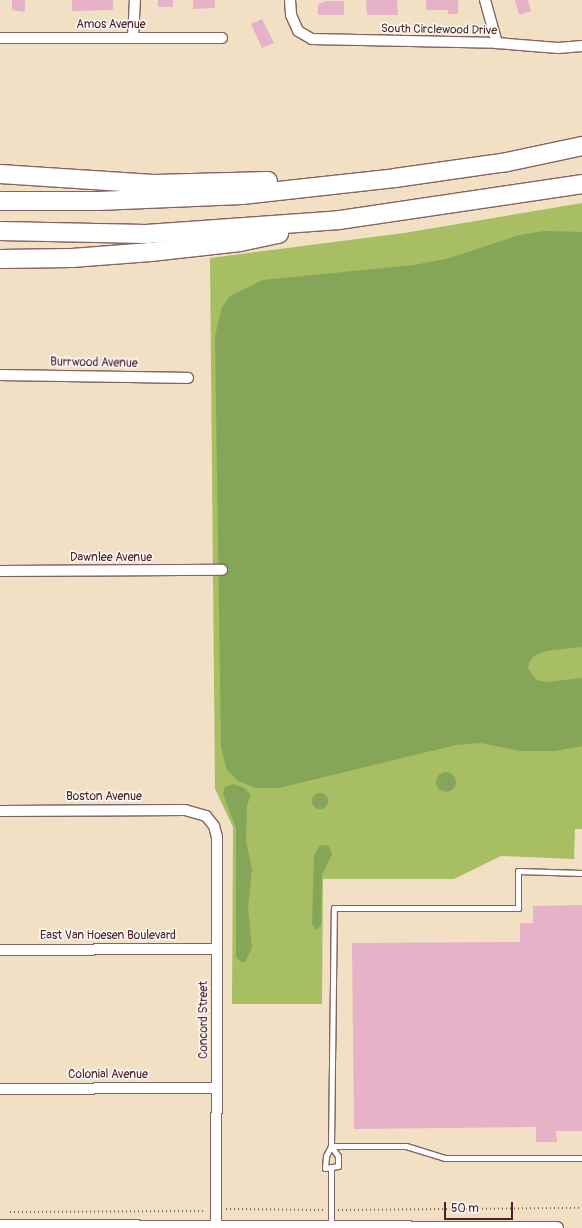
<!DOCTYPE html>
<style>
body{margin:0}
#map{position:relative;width:582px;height:1228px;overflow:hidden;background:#f2e0c4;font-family:Pangolin,sans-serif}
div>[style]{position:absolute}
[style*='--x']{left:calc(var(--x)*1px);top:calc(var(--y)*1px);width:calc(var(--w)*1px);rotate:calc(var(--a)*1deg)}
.green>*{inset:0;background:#a7be63}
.forest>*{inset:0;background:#85a559}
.round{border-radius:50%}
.building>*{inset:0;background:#e6b2c7}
.path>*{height:1.5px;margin-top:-0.75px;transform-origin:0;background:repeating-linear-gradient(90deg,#856361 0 1px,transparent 0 4px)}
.roads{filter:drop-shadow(1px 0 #856361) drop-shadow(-1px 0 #856361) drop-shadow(0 1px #856361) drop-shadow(0 -1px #856361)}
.service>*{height:5px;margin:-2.5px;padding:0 2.5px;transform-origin:2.5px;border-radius:2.5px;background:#fff}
.minor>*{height:10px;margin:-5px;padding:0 5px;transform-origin:5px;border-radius:5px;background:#fff}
.tertiary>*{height:12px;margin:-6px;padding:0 6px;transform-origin:6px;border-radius:6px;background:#fff}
.motorway>*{height:18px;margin:-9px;padding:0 9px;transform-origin:9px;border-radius:9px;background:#fff}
span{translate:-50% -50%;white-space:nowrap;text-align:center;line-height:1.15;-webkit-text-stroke:3px #fdfcf7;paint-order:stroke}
.street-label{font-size:12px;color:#4a1f2b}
.scale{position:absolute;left:444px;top:1202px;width:69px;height:18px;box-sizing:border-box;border:2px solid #4a1f2b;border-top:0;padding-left:5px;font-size:12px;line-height:14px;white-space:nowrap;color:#4a1f2b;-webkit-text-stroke:3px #fdfcf7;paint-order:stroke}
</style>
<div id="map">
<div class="green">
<div style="clip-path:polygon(582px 203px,582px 829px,575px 829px,574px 859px,501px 856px,454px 879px,323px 879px,322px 1004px,232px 1004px,233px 827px,215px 789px,210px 258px,404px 233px)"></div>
</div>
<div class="forest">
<div style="clip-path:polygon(545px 231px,582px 232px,582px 647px,546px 651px,534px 656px,529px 662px,528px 669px,537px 680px,546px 682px,582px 678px,582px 746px,555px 751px,521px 751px,480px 743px,456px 745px,279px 788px,256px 788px,238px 781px,227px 770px,221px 747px,215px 336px,222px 307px,230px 296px,263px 280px,414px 265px,446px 259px,520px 235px)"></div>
<div class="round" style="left:436px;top:772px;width:20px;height:20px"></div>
<div style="clip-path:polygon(233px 784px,244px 788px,251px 795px,247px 805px,246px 841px,252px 870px,248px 907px,252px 948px,245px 962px,241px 962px,236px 957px,236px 829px,223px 794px,225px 787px)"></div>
<div class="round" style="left:312px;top:793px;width:16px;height:16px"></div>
<div style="clip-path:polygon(320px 845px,329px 846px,332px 854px,322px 875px,321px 926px,316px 930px,312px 924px,314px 855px)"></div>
</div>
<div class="building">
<div style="clip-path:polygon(12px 0,25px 0,25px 12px,12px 10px)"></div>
<div style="clip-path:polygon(72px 0,113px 0,113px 10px,72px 11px)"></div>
<div style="clip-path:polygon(158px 0,173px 0,173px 7px,158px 7px)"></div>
<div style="clip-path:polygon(193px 0,215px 0,215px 8px,193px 9px)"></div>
<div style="clip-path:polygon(366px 0,397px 0,398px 15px,367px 15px)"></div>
<div style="clip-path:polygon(426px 0,458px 0,458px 14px,448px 14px,448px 10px,426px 10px)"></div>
<div style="clip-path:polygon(515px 0,528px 0,531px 11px,519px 15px)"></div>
<div style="clip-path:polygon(326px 1px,344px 1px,344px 15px,318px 15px,318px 4px)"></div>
<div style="clip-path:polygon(262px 19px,274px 43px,262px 48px,251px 24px)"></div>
<div style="clip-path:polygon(582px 905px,582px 1131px,556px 1131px,557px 1142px,536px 1142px,536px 1127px,354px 1129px,352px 943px,520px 942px,520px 923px,533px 923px,533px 906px)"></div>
</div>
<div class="path">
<div style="--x:226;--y:1209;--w:98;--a:0.6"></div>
<div style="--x:338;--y:1210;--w:244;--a:-0.5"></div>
<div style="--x:10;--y:1212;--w:196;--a:-0.3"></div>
</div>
<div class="roads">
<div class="service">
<div style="--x:331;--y:1146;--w:12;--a:55"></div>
<div style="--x:338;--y:1156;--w:10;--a:90"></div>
<div style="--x:338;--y:1166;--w:13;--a:171"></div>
<div style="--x:325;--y:1168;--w:12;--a:-85"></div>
<div style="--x:326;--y:1156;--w:11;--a:-63"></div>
<div style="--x:331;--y:1146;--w:238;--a:-89.3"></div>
<div style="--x:334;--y:908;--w:184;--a:0"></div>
<div style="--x:518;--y:908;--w:37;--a:-90"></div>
<div style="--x:518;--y:871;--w:64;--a:1.8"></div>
<div style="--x:331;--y:1146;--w:75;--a:0"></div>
<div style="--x:406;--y:1146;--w:41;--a:17.1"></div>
<div style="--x:445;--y:1158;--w:137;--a:0"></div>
<div style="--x:331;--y:1226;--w:57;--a:-90"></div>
</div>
<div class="minor">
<div style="--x:290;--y:0;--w:15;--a:86"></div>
<div style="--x:291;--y:15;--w:17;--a:66"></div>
<div style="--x:298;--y:31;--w:16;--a:30"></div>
<div style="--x:312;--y:39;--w:185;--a:1.2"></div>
<div style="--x:497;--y:43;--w:61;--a:4.7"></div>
<div style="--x:558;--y:48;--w:24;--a:-5"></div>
<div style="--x:485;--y:0;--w:45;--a:74.4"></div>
<div style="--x:133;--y:37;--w:37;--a:-87"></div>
<div style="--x:0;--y:38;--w:222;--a:0"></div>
<div style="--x:0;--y:375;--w:188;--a:0.9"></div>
<div style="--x:0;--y:571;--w:222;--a:-0.3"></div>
<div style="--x:0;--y:811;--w:185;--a:-0.3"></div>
<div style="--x:185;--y:810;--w:22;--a:16"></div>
<div style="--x:206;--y:816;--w:13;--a:51"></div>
<div style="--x:214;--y:826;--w:11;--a:75"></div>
<div style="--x:217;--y:837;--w:390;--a:90.1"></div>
<div style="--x:0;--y:950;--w:217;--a:-0.3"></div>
<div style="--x:0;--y:1089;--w:217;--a:-0.3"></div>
</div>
<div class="tertiary">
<div style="--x:0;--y:1226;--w:557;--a:0.21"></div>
</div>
<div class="motorway">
<div style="--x:0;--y:174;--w:154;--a:3.7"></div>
<div style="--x:154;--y:184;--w:114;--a:-1.5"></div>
<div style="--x:0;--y:201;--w:98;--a:0"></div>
<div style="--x:98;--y:201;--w:144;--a:-2.4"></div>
<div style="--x:242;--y:195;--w:154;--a:-6.3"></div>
<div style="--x:395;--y:178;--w:113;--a:-8.1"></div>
<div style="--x:507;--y:162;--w:77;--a:-12"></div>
<div style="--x:0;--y:231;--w:146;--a:1.2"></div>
<div style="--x:146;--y:234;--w:194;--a:-4.1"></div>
<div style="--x:339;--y:220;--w:246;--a:-8.4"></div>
<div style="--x:0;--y:259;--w:72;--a:-0.8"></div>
<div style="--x:72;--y:258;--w:79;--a:-4.3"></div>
<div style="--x:151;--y:252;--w:90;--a:-6.4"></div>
<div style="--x:240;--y:242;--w:40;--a:-12"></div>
</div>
</div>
<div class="street-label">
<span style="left:111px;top:25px">Amos Avenue</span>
<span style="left:439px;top:30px;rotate:1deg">South Circlewood Drive</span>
<span style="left:94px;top:363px;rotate:1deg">Burrwood Avenue</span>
<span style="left:111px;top:558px">Dawnlee Avenue</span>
<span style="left:104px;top:797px">Boston Avenue</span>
<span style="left:108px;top:936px">East Van Hoesen Boulevard</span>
<span style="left:204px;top:1020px;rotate:-90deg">Concord Street</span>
<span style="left:108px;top:1075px">Colonial Avenue</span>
</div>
<div class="scale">50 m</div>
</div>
